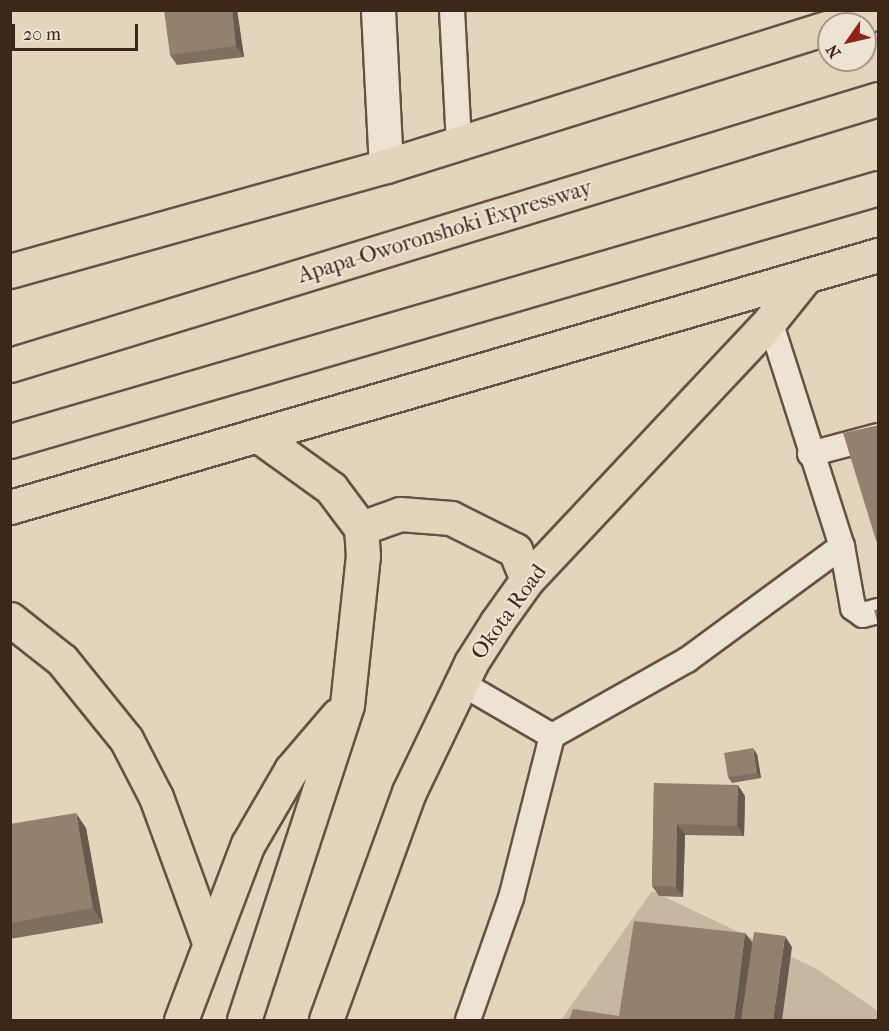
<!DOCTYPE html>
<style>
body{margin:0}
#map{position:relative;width:889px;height:1031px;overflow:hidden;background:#e3d4bc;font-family:"IM FELL French Canon",serif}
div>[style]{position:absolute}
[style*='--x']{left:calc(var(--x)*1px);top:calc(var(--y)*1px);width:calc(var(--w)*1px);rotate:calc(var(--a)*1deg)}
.green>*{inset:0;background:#c7b7a0}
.roads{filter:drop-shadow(2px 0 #665242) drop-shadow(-2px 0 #665242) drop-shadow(0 2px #665242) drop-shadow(0 -2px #665242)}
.lane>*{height:24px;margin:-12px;padding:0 12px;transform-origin:12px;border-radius:12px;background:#ede3d3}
.secondary>*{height:33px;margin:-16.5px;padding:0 16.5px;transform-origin:16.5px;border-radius:16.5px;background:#ede3d3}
.primary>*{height:33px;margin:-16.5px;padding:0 16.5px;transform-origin:16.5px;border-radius:16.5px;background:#e3d4bc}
.highway>*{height:33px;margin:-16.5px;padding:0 16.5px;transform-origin:16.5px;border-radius:16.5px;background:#e3d4bc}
.wall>*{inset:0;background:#7e6f5f}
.shaded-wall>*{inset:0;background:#675a4d}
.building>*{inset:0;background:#93816e}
span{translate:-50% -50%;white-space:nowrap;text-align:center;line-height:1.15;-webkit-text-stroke:4.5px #ede3d3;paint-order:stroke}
.street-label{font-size:22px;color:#3c2719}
.frame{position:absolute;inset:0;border:12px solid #3c2719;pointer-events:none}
.north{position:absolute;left:817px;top:12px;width:60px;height:60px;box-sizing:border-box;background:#ede3d3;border:2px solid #a69889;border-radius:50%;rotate:236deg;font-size:16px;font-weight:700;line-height:24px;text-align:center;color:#3c2719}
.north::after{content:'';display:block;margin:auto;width:21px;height:27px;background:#8f2418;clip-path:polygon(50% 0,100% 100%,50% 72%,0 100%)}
.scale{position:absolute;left:12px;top:24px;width:126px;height:27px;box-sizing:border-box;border:3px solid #3c2719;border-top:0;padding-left:8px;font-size:18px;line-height:21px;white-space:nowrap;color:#3c2719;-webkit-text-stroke:4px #ede3d3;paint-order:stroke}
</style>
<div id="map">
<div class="green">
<div style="clip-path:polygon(652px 891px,817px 969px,878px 1011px,878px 1020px,561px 1020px)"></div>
</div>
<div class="roads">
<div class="lane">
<div style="--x:452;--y:10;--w:134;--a:87"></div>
<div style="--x:770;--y:321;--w:236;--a:72.3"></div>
<div style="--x:842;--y:546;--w:63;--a:79.9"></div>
<div style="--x:853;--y:608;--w:12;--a:35"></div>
<div style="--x:863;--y:615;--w:16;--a:-15"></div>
<div style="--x:810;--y:454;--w:70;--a:-14.8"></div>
<div style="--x:461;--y:683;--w:105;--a:30.2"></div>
<div style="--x:468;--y:1020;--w:129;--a:-70.6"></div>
<div style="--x:511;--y:898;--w:167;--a:-75.8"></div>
<div style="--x:552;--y:736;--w:155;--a:-29.4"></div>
<div style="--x:687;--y:660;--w:192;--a:-36.3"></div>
</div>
<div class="secondary">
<div style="--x:378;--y:10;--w:156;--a:87.1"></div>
</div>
<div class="primary">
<div style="--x:839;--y:24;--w:41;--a:-17.1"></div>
<div style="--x:10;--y:271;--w:390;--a:-15.6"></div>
<div style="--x:386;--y:166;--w:464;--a:-17.4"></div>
<div style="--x:10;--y:507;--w:904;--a:-16.19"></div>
<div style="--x:361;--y:528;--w:41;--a:-19.7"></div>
<div style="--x:400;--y:514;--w:51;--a:4.5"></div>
<div style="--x:451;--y:518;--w:72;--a:26.6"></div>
<div style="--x:515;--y:550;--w:32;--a:68"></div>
<div style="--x:10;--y:619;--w:66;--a:38.3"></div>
<div style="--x:62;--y:660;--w:102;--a:51"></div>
<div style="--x:126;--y:739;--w:65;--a:62.7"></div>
<div style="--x:156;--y:797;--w:151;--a:69.9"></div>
<div style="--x:181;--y:1020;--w:188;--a:-69.2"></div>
<div style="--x:248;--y:844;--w:86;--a:-59.8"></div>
<div style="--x:291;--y:770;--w:72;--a:-49.5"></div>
<div style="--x:244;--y:1020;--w:331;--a:-71.9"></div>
<div style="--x:347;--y:705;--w:150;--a:-83.9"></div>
<div style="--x:363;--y:556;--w:28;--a:-94"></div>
<div style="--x:361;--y:528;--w:50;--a:-126.9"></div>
<div style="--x:331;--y:488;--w:89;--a:-144.2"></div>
<div style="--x:326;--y:1020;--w:243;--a:-70"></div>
<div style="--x:409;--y:792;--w:143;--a:-64.3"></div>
<div style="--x:471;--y:663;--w:49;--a:-57.6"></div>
<div style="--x:497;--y:622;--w:52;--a:-54.5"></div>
<div style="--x:527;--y:580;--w:355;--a:-46.8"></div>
<div style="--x:770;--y:321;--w:58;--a:-51.3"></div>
</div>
<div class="highway">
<div style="--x:10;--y:365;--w:908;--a:-17.04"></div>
<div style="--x:10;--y:441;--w:904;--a:-16.25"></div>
</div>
</div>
<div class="wall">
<div style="clip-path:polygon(237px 10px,244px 57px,177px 65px,170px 55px)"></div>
<div style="clip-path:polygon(757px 754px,761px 778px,732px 783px,728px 777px)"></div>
<div style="clip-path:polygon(654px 783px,745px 796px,744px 836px,685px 835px,683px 897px,659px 896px,652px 886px)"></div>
<div style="clip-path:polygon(10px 824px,86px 828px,103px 923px,10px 939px)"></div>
</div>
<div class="shaded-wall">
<div style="clip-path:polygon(232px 10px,237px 10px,244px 57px,236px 46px)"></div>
<div style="clip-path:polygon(753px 748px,757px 754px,761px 778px,757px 773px)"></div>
<div style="clip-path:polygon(738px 785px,745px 796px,744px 836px,737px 826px)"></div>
<div style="clip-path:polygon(76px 813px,86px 828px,103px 923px,93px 908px)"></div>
<div style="clip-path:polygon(677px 824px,685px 835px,683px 897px,676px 887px)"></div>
<div style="clip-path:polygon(745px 933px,756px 947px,746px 1020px,734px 1020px)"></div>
<div style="clip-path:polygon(785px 936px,792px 947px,782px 1020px,773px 1020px)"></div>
</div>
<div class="building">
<div style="clip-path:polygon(164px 10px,232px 10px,236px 46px,170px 55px)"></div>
<div style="clip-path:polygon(879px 425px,879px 550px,843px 433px)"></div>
<div style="clip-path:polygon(879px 609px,879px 628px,874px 610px)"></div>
<div style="clip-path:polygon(753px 748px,757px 773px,728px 777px,724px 753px)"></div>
<div style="clip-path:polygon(654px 783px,738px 785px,737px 826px,677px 824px,676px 887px,652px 886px)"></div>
<div style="clip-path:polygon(76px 813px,93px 908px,10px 923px,10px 824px)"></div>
<div style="clip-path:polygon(634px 921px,745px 933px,734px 1020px,569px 1020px,573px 1009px,619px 1016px)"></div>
<div style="clip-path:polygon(754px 932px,785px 936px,773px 1020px,741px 1020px)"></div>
</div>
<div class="street-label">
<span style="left:445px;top:232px;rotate:-17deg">Apapa-Oworonshoki Expressway</span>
<span style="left:509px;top:612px;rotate:-54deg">Okota Road</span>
</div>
<div class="frame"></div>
<div class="north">N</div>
<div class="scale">20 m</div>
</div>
